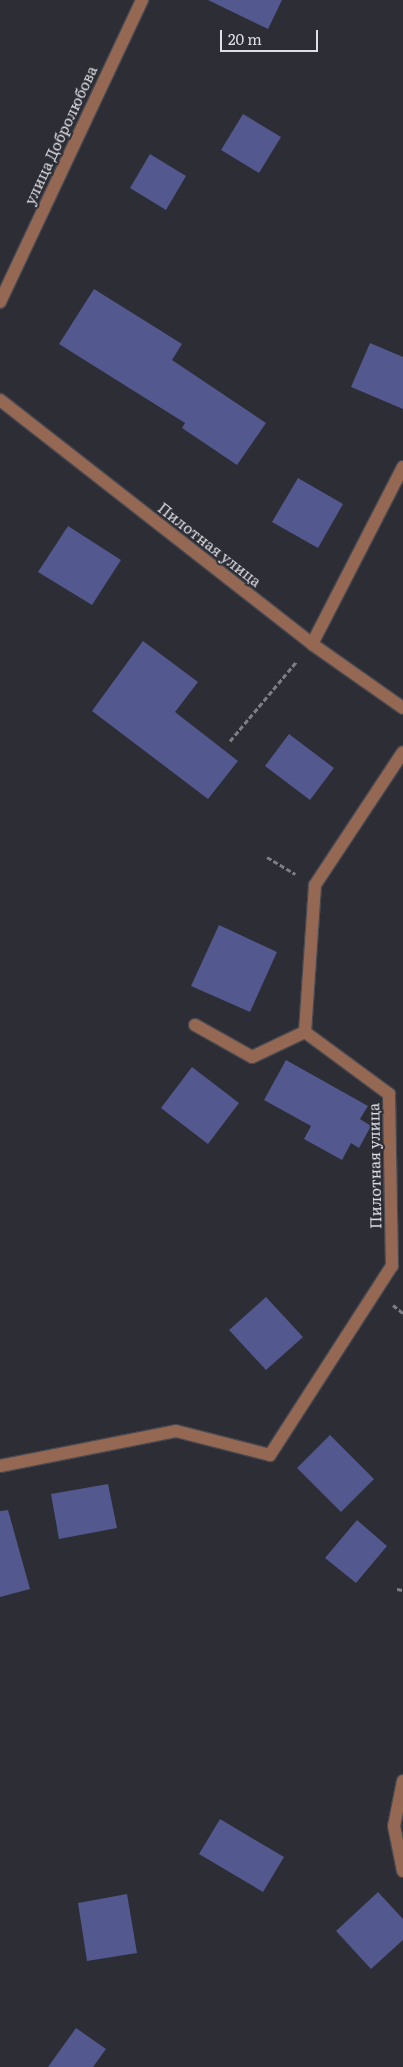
<!DOCTYPE html>
<meta charset="utf-8">
<style>
body{margin:0}
#map{position:relative;width:403px;height:2067px;overflow:hidden;background:#2c2d35;font-family:Literata,serif}
div>[style]{position:absolute}
[style*='--x']{left:calc(var(--x)*1px);top:calc(var(--y)*1px);width:calc(var(--w)*1px);rotate:calc(var(--a)*1deg)}
.building>*{inset:0;background:#53588e}
.path>*{height:3px;margin-top:-1.5px;transform-origin:0;background:repeating-linear-gradient(90deg,#7d7e85 0 5px,transparent 0 7.5px)}
.roads{filter:drop-shadow(1px 0 #484951) drop-shadow(-1px 0 #484951) drop-shadow(0 1px #484951) drop-shadow(0 -1px #484951)}
.minor>*{height:12px;margin:-6px;padding:0 6px;transform-origin:6px;border-radius:6px;background:#956853}
span{translate:-50% -50%;white-space:nowrap;text-align:center;line-height:1.15;-webkit-text-stroke:4px #2c2d35;paint-order:stroke}
.street-label{font-size:15px;color:#dedfe4}
.scale{position:absolute;left:220px;top:30px;width:98px;height:22px;box-sizing:border-box;border:2px solid #dedfe4;border-top:0;padding-left:6px;font-size:15px;line-height:18px;white-space:nowrap;color:#dedfe4;-webkit-text-stroke:4px #2c2d35;paint-order:stroke}
</style>
<div id="map">
<div class="building">
<div style="clip-path:polygon(208px 0,282px 0,268px 29px)"></div>
<div style="clip-path:polygon(243px 114px,281px 137px,259px 173px,221px 150px)"></div>
<div style="clip-path:polygon(150px 154px,186px 176px,166px 210px,130px 188px)"></div>
<div style="clip-path:polygon(94px 289px,182px 344px,172px 360px,266px 423px,237px 465px,182px 428px,185px 423px,59px 344px)"></div>
<div style="clip-path:polygon(370px 343px,403px 357px,403px 409px,351px 387px)"></div>
<div style="clip-path:polygon(298px 478px,343px 504px,318px 548px,272px 522px)"></div>
<div style="clip-path:polygon(68px 526px,121px 560px,92px 605px,38px 572px)"></div>
<div style="clip-path:polygon(143px 641px,198px 682px,175px 712px,238px 761px,208px 799px,92px 711px)"></div>
<div style="clip-path:polygon(289px 734px,334px 768px,310px 800px,265px 766px)"></div>
<div style="clip-path:polygon(219px 925px,277px 952px,250px 1012px,191px 986px)"></div>
<div style="clip-path:polygon(286px 1060px,368px 1106px,360px 1119px,371px 1126px,359px 1148px,351px 1143px,342px 1160px,304px 1139px,311px 1126px,264px 1100px)"></div>
<div style="clip-path:polygon(192px 1067px,239px 1103px,208px 1144px,161px 1108px)"></div>
<div style="clip-path:polygon(266px 1297px,303px 1337px,266px 1370px,229px 1330px)"></div>
<div style="clip-path:polygon(330px 1435px,374px 1479px,341px 1512px,297px 1468px)"></div>
<div style="clip-path:polygon(108px 1484px,117px 1528px,59px 1539px,51px 1494px)"></div>
<div style="clip-path:polygon(8px 1510px,30px 1589px,0 1597px,0 1511px)"></div>
<div style="clip-path:polygon(357px 1520px,387px 1546px,356px 1583px,325px 1558px)"></div>
<div style="clip-path:polygon(220px 1819px,284px 1857px,263px 1892px,199px 1854px)"></div>
<div style="clip-path:polygon(378px 1892px,403px 1919px,403px 1940px,371px 1969px,336px 1931px)"></div>
<div style="clip-path:polygon(127px 1894px,137px 1953px,87px 1961px,78px 1903px)"></div>
<div style="clip-path:polygon(76px 2028px,106px 2049px,93px 2067px,48px 2067px)"></div>
</div>
<div class="path">
<div style="--x:230;--y:741;--w:104;--a:-50.1"></div>
<div style="--x:267;--y:857;--w:33;--a:31"></div>
<div style="--x:393;--y:1305;--w:13;--a:39"></div>
<div style="--x:397;--y:1589;--w:6;--a:9"></div>
</div>
<div class="roads">
<div class="minor">
<div style="--x:0;--y:302;--w:334;--a:-64.8"></div>
<div style="--x:0;--y:400;--w:396;--a:38"></div>
<div style="--x:312;--y:644;--w:111;--a:35.1"></div>
<div style="--x:312;--y:644;--w:199;--a:-62.8"></div>
<div style="--x:195;--y:1025;--w:65;--a:29.3"></div>
<div style="--x:252;--y:1057;--w:59;--a:-25.3"></div>
<div style="--x:0;--y:1466;--w:179;--a:-11.2"></div>
<div style="--x:176;--y:1431;--w:97;--a:14.3"></div>
<div style="--x:270;--y:1455;--w:225;--a:-57.2"></div>
<div style="--x:392;--y:1266;--w:172;--a:-91"></div>
<div style="--x:389;--y:1094;--w:104;--a:-143.6"></div>
<div style="--x:305;--y:1032;--w:147;--a:-86.1"></div>
<div style="--x:315;--y:885;--w:159;--a:-56.5"></div>
<div style="--x:403;--y:1781;--w:46;--a:101.3"></div>
<div style="--x:394;--y:1826;--w:46;--a:78.7"></div>
</div>
</div>
<div class="street-label">
<span style="left:60px;top:135px;rotate:-65deg">улица Добролюбова</span>
<span style="left:210px;top:544px;rotate:38deg">Пилотная улица</span>
<span style="left:374px;top:1166px;rotate:-91deg">Пилотная улица</span>
</div>
<div class="scale">20 m</div>
</div>
